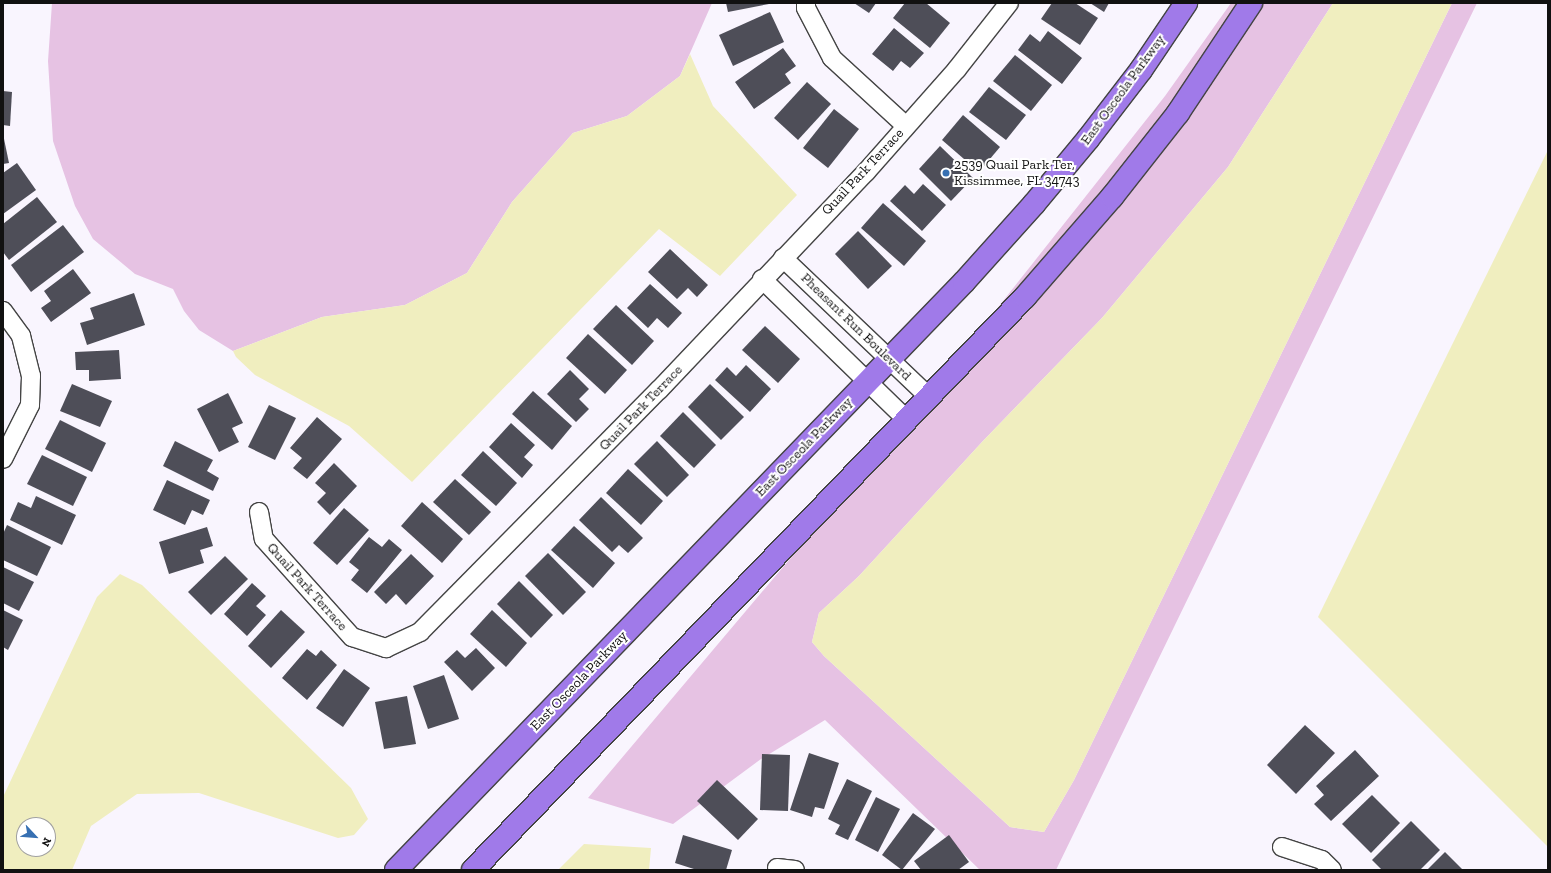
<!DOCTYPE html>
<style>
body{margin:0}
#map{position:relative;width:1551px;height:873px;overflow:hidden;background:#f9f5fe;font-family:"Zilla Slab",serif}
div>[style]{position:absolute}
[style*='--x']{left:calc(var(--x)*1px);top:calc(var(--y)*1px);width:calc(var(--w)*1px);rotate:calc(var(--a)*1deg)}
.green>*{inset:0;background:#e6c2e3}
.water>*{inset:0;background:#f0eebf}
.building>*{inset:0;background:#4e4e58}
.roads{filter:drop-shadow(1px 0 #444) drop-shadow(-1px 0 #444) drop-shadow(0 1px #444) drop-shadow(0 -1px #444)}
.minor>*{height:18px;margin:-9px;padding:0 9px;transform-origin:9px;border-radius:9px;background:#fff}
.major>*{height:22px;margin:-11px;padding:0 11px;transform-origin:11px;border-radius:11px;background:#a07ae9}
.dots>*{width:11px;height:11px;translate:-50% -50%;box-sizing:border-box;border:2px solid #fff;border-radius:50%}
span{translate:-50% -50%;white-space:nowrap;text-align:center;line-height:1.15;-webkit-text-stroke:4px #fff;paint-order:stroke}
.street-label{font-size:14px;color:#111}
.poi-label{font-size:14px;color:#111}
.left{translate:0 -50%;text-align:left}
.frame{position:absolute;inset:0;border:4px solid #111;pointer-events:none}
.north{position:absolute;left:16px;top:817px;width:40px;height:40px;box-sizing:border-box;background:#fff;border:1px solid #a0a0a0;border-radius:50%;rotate:116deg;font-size:11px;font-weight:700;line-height:16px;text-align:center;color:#111}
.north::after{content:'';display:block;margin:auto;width:14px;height:18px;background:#3770b2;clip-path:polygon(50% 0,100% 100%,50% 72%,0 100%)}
</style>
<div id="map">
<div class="green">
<div style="clip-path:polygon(52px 3px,712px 3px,680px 76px,627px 116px,573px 133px,512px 202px,467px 273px,405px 305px,322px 317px,233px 351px,199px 330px,184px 311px,173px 289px,135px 274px,93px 239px,75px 206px,53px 141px,48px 61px)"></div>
<div style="clip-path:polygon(1231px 3px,1239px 3px,1169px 107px,1104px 191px,984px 325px,1165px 96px)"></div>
<div style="clip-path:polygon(1263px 3px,1333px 3px,1228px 167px,1102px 318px,982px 442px,859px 576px,819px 613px,812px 642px,824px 656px,1010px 827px,1044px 832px,1074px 780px,1452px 3px,1477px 3px,1056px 870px,980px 870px,825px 720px,761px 759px,673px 824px,588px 798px,816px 528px,1186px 118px)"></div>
</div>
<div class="water">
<div style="clip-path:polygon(1333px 3px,1452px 3px,1074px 780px,1044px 832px,1010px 827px,824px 656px,812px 642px,819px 613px,859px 576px,982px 442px,1102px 318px,1228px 167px)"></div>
<div style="clip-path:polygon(690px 54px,713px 106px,797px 195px,720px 276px,659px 229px,412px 482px,349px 426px,255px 375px,236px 357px,233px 351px,322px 317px,405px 305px,467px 273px,512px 202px,573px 133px,627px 116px,680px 76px)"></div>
<div style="clip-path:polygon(1548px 150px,1548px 847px,1318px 617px)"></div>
<div style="clip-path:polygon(evenodd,120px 574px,142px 585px,351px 788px,368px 819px,354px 835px,338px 838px,199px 793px,137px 794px,91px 826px,72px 870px,3px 870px,3px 797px,97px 597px,120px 574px,24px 825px,48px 825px,48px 849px,24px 849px,24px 825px)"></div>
<div style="clip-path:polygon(584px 844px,651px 848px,649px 870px,558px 870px)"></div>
</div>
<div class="building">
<div style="clip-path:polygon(726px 3px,769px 3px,769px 4px,728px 12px)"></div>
<div style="clip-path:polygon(854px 3px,876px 3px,869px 13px)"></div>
<div style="clip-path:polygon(905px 3px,926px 3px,950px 23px,930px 48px,893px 18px)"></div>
<div style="clip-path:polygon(1052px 3px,1075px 3px,1098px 18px,1080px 45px,1041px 19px)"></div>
<div style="clip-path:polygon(1090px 3px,1109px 3px,1104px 12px)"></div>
<div style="clip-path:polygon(770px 12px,784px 42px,733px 66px,719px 35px)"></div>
<div style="clip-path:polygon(894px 28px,924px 53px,910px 68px,901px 61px,893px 71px,872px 54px)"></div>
<div style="clip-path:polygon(1048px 31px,1082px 58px,1062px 84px,1018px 50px,1030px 34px,1040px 42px)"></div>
<div style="clip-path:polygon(783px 48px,796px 66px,785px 74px,791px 83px,754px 109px,735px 82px)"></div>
<div style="clip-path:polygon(1015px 55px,1052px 85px,1031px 111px,993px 81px)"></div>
<div style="clip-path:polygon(807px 82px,831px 104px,798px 140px,774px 118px)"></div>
<div style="clip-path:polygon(989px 87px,1026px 115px,1006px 140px,969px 112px)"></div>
<div style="clip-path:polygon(3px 91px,12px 92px,10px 126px,3px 125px)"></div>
<div style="clip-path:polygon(834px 109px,859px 129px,828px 168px,803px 148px)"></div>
<div style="clip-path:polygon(963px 115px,1000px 147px,979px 172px,942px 140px)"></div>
<div style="clip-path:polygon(3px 134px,9px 163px,3px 164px)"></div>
<div style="clip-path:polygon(940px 146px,973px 178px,951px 201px,919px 169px)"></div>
<div style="clip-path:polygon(17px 163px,36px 190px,3px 214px,3px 173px)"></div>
<div style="clip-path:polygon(923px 184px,946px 205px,922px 231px,890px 201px,905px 185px,914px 194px)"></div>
<div style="clip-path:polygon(37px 197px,57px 222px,9px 260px,3px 252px,3px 224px)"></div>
<div style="clip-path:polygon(883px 203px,926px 241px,904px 266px,861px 228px)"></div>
<div style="clip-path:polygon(63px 225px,84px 252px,31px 292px,11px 265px)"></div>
<div style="clip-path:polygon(858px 231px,892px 266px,868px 289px,835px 254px)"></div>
<div style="clip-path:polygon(670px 249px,708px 285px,697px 297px,688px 288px,677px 299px,648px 272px)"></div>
<div style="clip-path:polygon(73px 269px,91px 293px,51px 322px,41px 308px,51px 301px,44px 291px)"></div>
<div style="clip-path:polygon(650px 284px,682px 313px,668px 328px,657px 318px,648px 328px,627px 308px)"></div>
<div style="clip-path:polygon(134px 293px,145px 325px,87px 345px,80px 323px,94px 319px,90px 308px)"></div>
<div style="clip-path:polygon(616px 305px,654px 341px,632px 365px,593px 329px)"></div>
<div style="clip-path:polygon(765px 326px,800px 359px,778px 383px,742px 350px)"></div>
<div style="clip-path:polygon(588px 334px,627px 370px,605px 394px,566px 358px)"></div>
<div style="clip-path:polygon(119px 350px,121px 379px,89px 381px,89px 370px,76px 370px,75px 352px)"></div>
<div style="clip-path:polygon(746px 365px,771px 389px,750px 412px,715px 380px,727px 367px,736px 376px)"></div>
<div style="clip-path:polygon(570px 370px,589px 389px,579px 399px,589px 409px,576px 422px,547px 394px)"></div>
<div style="clip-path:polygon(72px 384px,112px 401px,100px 427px,60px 411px)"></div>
<div style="clip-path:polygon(710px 384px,744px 417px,721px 440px,688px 407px)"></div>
<div style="clip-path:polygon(533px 391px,572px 426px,552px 450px,512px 414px)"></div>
<div style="clip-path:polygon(228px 393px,243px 423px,232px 428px,239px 442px,219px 452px,197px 409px)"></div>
<div style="clip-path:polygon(269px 405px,296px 418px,275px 460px,248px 447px)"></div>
<div style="clip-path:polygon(683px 412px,716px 445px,694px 468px,660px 436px)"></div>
<div style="clip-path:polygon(317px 417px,342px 439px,307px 479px,293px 468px,302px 458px,290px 448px)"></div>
<div style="clip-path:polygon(60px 420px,106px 443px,92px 472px,45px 449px)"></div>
<div style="clip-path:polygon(511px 423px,535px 445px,524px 457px,533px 465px,522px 478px,489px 447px)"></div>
<div style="clip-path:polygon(175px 441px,213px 460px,207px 471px,219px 478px,213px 491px,163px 466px)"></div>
<div style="clip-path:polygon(657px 441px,689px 475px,667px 497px,634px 464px)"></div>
<div style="clip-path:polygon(483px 451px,517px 483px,496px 506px,461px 475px)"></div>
<div style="clip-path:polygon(42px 455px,87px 477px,73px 506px,27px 484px)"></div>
<div style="clip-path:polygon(334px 463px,357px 486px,330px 515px,317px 502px,326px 493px,315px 483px)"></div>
<div style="clip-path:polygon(628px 469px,663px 501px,641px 525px,606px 493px)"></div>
<div style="clip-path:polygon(455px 479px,491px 512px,469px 535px,433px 502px)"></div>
<div style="clip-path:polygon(167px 480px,210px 500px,203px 515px,192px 510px,185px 525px,153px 510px)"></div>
<div style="clip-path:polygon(36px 496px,76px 515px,62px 545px,10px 520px,18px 502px,31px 508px)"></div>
<div style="clip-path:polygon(601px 497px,643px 538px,628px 553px,619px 545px,612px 552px,579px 520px)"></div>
<div style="clip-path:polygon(422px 502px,463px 539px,442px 563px,401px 526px)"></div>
<div style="clip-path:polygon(344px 508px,369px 530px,337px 565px,313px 543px)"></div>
<div style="clip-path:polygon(7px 525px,51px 547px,37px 576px,3px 560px,3px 534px)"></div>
<div style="clip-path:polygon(574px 526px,615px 563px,593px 588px,551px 550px)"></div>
<div style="clip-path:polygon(207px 527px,213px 546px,200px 550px,204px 563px,169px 574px,159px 542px)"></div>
<div style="clip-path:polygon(369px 537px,382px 547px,389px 539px,402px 550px,367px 593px,351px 580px,359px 570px,349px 562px)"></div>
<div style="clip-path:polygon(548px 553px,586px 592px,563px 615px,525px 576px)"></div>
<div style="clip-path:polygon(411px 554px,434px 576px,406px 605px,396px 594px,386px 604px,374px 592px)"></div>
<div style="clip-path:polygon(225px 556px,248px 579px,211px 615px,188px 592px)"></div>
<div style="clip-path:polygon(3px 567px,34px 582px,19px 611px,3px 603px)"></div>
<div style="clip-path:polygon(519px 581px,553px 615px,531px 638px,497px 604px)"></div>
<div style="clip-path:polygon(252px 583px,266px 596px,256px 606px,266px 615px,247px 636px,224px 614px)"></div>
<div style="clip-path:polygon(3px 610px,23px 620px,8px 650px,3px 647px)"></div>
<div style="clip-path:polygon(281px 610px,305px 632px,271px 668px,248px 646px)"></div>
<div style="clip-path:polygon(492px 610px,527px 643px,506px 667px,470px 634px)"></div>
<div style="clip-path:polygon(476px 648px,495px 668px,472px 691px,444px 662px,457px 650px,465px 658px)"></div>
<div style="clip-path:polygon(307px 649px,316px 656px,321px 650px,337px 665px,307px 700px,282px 678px)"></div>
<div style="clip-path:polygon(344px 669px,370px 688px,343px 727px,316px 708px)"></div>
<div style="clip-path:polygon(444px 675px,459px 719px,428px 729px,413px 686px)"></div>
<div style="clip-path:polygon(407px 696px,416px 744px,384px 749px,375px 702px)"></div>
<div style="clip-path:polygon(1305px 725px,1335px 753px,1296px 794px,1267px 765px)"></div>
<div style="clip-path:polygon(1355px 750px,1379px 776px,1331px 821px,1314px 804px,1324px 795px,1316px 786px)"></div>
<div style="clip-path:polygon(809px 753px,839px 763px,824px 809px,815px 807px,812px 817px,790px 810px)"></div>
<div style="clip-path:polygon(762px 754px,790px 755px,788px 811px,760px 810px)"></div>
<div style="clip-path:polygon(847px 779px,872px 791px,848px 840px,835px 834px,840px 825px,828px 819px)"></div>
<div style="clip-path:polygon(717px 780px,758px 819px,738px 840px,697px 801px)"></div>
<div style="clip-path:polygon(1372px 795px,1400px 823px,1371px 853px,1342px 824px)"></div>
<div style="clip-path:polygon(876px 797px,900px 809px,878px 852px,855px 840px)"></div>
<div style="clip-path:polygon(913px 813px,935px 829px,902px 870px,882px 855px)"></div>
<div style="clip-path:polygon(1411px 821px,1440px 850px,1420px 870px,1382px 870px,1372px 860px)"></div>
<div style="clip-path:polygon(683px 835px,732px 850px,726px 870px,697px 870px,675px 863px)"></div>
<div style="clip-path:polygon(949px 835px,969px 862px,958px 870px,921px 870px,914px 861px)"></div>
<div style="clip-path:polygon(1445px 852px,1463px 870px,1427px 870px)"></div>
</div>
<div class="roads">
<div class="minor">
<div style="--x:806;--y:3;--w:5;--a:90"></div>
<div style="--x:806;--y:8;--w:56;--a:62.5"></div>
<div style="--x:832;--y:58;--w:100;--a:42.6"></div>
<div style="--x:783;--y:258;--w:202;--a:43.6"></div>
<div style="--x:762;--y:279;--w:201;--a:44.2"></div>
<div style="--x:3;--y:311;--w:31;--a:54"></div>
<div style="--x:21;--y:336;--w:41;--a:76"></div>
<div style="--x:31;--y:376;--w:29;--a:92"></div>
<div style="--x:30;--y:405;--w:60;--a:116.6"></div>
<div style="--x:259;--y:512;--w:27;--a:80"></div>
<div style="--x:264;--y:539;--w:132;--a:48.1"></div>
<div style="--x:352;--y:637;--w:36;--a:18"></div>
<div style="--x:386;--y:648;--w:38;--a:-25"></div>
<div style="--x:420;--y:632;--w:340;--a:-45.4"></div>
<div style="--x:659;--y:390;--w:301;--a:-46.5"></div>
<div style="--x:866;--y:172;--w:137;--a:-48.5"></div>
<div style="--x:957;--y:69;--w:84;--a:-51.8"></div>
<div style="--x:1282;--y:847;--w:42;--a:18"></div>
<div style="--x:1322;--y:860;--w:14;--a:45"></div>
<div style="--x:777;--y:868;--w:18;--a:6"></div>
</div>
<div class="major">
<div style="--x:396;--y:870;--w:818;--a:-45.99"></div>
<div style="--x:964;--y:282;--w:105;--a:-48.1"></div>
<div style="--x:1034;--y:204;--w:85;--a:-50.3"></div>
<div style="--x:1088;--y:139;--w:87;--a:-52.5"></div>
<div style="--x:1141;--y:70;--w:81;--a:-56.1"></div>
<div style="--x:473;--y:870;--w:796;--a:-46.07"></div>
<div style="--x:1025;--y:297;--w:133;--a:-49"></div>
<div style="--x:1112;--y:197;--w:107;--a:-51.8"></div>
<div style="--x:1178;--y:113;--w:132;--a:-56.4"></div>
</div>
</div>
<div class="dots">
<div style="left:946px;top:173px;background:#3770b2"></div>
</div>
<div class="street-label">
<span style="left:1123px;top:90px;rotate:-54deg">East Osceola Parkway</span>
<span style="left:863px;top:172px;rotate:-47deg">Quail Park Terrace</span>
<span style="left:856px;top:327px;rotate:44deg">Pheasant Run Boulevard</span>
<span style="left:641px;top:408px;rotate:-46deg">Quail Park Terrace</span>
<span style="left:804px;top:447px;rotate:-46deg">East Osceola Parkway</span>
<span style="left:307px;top:587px;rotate:48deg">Quail Park Terrace</span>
<span style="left:579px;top:681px;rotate:-46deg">East Osceola Parkway</span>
</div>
<div class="poi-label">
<span class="left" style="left:954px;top:173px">2539 Quail Park Ter,<br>Kissimmee, FL 34743</span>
</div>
<div class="frame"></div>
<div class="north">N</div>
</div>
